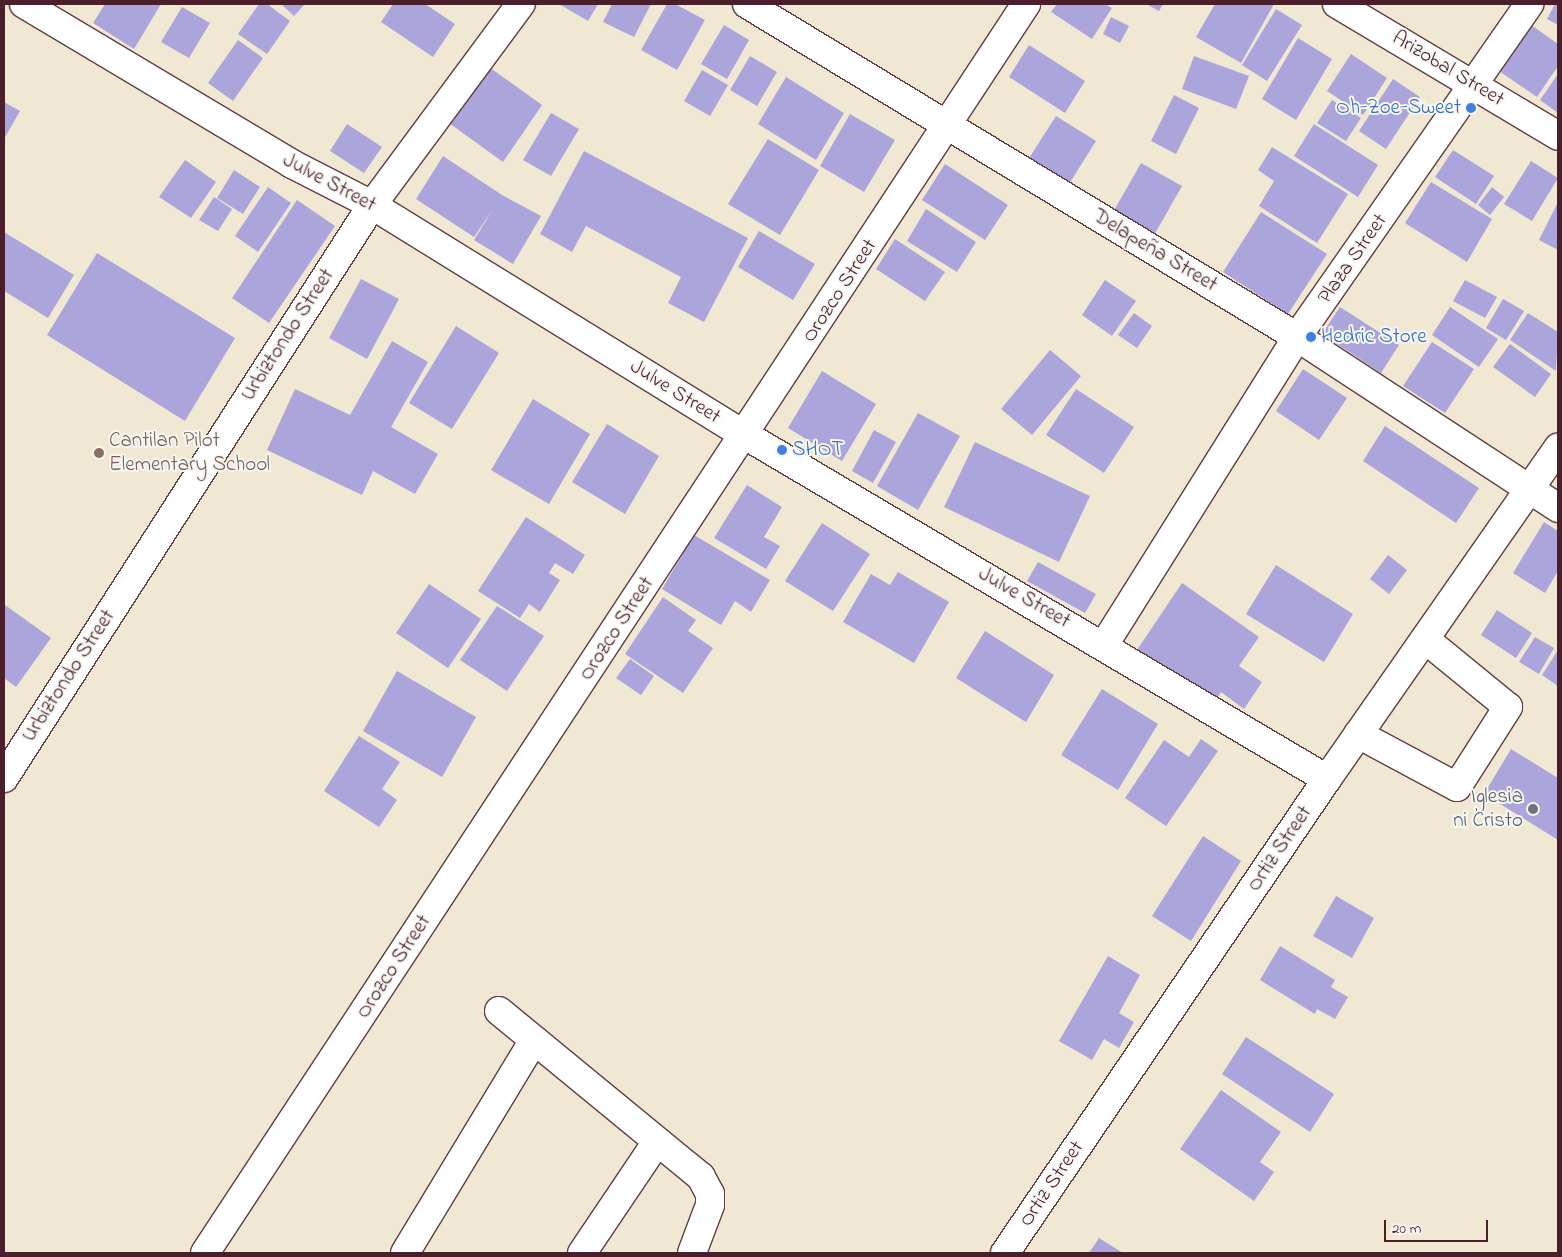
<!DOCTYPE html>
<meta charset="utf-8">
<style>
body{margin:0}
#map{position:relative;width:1562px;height:1257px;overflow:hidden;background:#f0e8d2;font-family:"Indie Flower",sans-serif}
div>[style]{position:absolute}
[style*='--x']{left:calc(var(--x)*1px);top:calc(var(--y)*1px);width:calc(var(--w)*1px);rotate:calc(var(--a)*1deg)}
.building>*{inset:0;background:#aca5dc}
.roads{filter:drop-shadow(1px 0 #633d44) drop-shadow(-1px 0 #633d44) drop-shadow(0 1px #633d44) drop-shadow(0 -1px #633d44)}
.minor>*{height:28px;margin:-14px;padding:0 14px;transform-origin:14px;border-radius:14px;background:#fff}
.dots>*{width:14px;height:14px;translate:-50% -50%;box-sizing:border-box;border:2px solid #f6f6f2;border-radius:50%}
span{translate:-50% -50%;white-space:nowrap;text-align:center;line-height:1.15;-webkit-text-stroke:4px #f6f6f2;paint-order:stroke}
.street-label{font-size:21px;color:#4a1f2b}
.shop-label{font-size:21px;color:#366cbe}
.right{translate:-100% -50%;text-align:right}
.left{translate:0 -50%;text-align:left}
.education-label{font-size:21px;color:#785e54}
.worship-label{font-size:21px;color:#5b616d}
.frame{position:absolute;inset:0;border:5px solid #4a1f2b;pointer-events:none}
.scale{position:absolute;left:1384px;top:1220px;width:104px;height:22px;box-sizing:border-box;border:2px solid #4a1f2b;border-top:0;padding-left:6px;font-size:15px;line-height:18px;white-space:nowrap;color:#4a1f2b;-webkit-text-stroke:4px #f6f6f2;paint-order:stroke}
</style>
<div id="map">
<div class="building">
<div style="clip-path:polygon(105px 4px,161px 4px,134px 49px,93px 23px)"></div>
<div style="clip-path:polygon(259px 4px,267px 4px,290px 21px,267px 54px,238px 34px)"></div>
<div style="clip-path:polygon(281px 4px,305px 4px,294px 16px)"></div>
<div style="clip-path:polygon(393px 4px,425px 4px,455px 24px,433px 57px,381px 22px)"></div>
<div style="clip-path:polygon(559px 4px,598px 4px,588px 21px)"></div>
<div style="clip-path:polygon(612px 4px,651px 4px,634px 37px,603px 22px)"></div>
<div style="clip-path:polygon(667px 4px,675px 4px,705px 20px,677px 70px,641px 50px)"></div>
<div style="clip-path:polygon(1057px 4px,1105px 4px,1112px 8px,1092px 39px,1051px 12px)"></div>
<div style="clip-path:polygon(1146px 4px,1163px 4px,1159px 11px)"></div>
<div style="clip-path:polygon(1215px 4px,1274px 4px,1241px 63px,1196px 37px)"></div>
<div style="clip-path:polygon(1555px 4px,1558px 4px,1558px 25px,1547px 19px)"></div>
<div style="clip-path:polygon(182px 7px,210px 23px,189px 58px,161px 42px)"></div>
<div style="clip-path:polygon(1276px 9px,1302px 25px,1267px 81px,1242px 65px)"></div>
<div style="clip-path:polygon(1111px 17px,1129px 26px,1120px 43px,1103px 34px)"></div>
<div style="clip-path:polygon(1527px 22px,1558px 44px,1558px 66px,1537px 97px,1496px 69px)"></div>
<div style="clip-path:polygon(724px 25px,749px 40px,727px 79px,701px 64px)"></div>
<div style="clip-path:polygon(1298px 38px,1332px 59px,1296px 120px,1262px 99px)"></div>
<div style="clip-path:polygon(238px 40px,263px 58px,233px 101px,208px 83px)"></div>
<div style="clip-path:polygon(1029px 45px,1085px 81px,1065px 113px,1009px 77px)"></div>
<div style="clip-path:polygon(1351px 54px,1387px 78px,1363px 115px,1327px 91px)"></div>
<div style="clip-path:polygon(750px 56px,777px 72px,757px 106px,730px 90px)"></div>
<div style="clip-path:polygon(1194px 56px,1249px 76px,1236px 109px,1182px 89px)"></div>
<div style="clip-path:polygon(489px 67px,542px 105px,503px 162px,449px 123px)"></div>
<div style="clip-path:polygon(702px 70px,728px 85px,710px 116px,684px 101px)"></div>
<div style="clip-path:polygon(1558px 74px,1558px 113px,1540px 100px)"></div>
<div style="clip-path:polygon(786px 77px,844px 113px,816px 160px,758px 124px)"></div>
<div style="clip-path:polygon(1393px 79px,1420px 97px,1386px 149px,1359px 131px)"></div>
<div style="clip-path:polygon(1174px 95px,1199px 108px,1176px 154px,1151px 141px)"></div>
<div style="clip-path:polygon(1332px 100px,1361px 118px,1346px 141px,1317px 123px)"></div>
<div style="clip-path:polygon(4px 102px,20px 111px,4px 139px)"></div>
<div style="clip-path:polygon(551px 113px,579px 129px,551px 176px,523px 160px)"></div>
<div style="clip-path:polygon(850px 114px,895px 140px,864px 192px,820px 166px)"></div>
<div style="clip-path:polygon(1056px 116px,1096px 141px,1064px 192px,1024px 166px)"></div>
<div style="clip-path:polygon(347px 124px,382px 147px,364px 173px,330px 151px)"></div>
<div style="clip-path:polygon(1314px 124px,1378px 165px,1358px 197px,1294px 156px)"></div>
<div style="clip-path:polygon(768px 139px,819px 170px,780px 235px,728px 204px)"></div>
<div style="clip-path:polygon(1272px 147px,1348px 194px,1317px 243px,1259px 206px,1274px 181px,1258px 170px)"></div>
<div style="clip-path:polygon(1453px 150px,1494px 176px,1476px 204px,1435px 177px)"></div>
<div style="clip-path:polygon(584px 151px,748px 238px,704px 322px,668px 303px,681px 277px,586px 226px,572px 252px,540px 234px)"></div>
<div style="clip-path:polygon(443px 156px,502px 195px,541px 216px,513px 264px,474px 240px,493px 209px,474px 237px,416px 199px)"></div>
<div style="clip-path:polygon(185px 160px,216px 182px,191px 218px,159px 197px)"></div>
<div style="clip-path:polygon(1531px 161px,1558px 178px,1532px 221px,1504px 204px)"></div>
<div style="clip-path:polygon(1141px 163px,1182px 186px,1153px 237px,1112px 214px)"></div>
<div style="clip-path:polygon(945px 164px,1008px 205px,985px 240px,922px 200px)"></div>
<div style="clip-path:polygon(234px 170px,260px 187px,243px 214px,217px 198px)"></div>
<div style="clip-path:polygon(1431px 182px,1492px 219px,1467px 262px,1405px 223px)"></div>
<div style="clip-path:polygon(268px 187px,291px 203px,258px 252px,235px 236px)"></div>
<div style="clip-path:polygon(1492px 187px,1504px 197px,1490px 215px,1478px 205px)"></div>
<div style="clip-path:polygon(214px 197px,232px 209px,218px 231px,199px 220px)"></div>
<div style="clip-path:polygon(297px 200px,335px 226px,269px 323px,232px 298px)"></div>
<div style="clip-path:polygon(1558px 202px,1558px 250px,1539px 240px)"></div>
<div style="clip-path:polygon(926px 209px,976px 242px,957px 272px,907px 241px)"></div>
<div style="clip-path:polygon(1261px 212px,1327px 254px,1288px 314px,1223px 272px)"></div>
<div style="clip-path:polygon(759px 231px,815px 264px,793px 300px,738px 267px)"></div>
<div style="clip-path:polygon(4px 232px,74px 275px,48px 318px,4px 291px)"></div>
<div style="clip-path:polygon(895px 239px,945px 272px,925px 301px,876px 269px)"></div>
<div style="clip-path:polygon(97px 253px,235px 338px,185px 421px,47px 335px)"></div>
<div style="clip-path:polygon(361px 279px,399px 299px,367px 359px,329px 338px)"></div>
<div style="clip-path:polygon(1105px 280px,1136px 301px,1112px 336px,1082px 315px)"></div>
<div style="clip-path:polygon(1465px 280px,1497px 297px,1485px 318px,1453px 301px)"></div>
<div style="clip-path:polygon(1503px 299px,1524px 311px,1506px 340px,1486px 328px)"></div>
<div style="clip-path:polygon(1340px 307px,1399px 345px,1381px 373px,1322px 334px)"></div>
<div style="clip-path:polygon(1450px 307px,1498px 339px,1479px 367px,1432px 335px)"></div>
<div style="clip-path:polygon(1134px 313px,1152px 326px,1137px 348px,1118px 335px)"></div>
<div style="clip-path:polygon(1528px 313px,1558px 332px,1556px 371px,1510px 340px)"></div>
<div style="clip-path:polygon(456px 326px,499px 353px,452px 429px,409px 403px)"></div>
<div style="clip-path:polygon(392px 341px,428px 362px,391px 427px,438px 454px,415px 494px,373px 471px,362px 495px,267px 450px,295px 389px,350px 415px)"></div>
<div style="clip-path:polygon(1432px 342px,1474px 369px,1445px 413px,1403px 386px)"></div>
<div style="clip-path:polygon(1510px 344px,1551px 374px,1535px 397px,1493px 367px)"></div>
<div style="clip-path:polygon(1050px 350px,1081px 376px,1032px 435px,1001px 409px)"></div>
<div style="clip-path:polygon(1303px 369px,1347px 398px,1319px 440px,1276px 411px)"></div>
<div style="clip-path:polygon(822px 371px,876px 404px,842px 461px,788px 428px)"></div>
<div style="clip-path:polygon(1076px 389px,1134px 427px,1104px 473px,1046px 435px)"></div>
<div style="clip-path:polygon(533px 399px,590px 434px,549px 504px,491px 470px)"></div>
<div style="clip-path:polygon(918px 413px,960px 436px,918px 510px,877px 486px)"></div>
<div style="clip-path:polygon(607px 424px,659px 456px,625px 514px,572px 482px)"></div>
<div style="clip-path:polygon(1385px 426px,1479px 488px,1456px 523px,1363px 461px)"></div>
<div style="clip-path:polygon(874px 430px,896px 442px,873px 483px,852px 471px)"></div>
<div style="clip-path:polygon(975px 442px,1090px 496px,1059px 562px,944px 507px)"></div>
<div style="clip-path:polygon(747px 485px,782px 507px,764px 537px,780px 546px,766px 569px,714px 538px)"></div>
<div style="clip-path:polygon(526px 517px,585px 555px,573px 574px,555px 563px,549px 573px,560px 580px,540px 612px,529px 604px,520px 618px,478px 591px)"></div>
<div style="clip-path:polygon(1544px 522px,1558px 531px,1558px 571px,1545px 593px,1513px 573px)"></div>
<div style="clip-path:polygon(822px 523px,870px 554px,833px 611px,785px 581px)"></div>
<div style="clip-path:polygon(694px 535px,770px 580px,751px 612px,735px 601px,721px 625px,662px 589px)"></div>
<div style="clip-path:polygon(1388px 555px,1407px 570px,1389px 594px,1370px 579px)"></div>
<div style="clip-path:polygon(1038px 562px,1096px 594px,1085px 613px,1027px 581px)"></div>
<div style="clip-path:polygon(1276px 565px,1353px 614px,1324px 662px,1246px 614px)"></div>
<div style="clip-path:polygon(898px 572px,949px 602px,914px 663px,843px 622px,871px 574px,890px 585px)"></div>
<div style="clip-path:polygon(1182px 583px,1259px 637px,1239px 666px,1262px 682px,1244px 709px,1221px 692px,1214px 703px,1137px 650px)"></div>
<div style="clip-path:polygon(429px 584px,481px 619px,448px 668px,396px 633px)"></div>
<div style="clip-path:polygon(663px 597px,696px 620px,688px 631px,713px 648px,683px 693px,625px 654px)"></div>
<div style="clip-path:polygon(5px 605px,51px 638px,16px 687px,4px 678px)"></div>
<div style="clip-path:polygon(497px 606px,544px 636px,507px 691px,460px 660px)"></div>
<div style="clip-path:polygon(1497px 610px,1532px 633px,1516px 658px,1481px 635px)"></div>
<div style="clip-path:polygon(985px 631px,1054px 675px,1026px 722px,956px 678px)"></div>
<div style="clip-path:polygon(1535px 637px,1554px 648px,1539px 674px,1519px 662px)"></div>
<div style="clip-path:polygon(1558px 650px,1558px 686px,1542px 675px)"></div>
<div style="clip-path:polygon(630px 659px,654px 676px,641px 695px,616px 678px)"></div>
<div style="clip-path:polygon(397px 671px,476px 717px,442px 777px,363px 731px)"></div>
<div style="clip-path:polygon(1102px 689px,1158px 724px,1118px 790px,1061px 755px)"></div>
<div style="clip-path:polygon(359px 736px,400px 762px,382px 789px,397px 800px,379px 827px,324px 791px)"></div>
<div style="clip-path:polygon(1201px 739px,1218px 751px,1166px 826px,1125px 798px,1164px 740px,1189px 757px)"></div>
<div style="clip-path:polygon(1511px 749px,1558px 778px,1558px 840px,1484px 794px)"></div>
<div style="clip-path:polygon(1203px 836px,1241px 861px,1191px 941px,1152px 916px)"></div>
<div style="clip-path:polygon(1336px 896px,1374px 918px,1352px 958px,1313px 936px)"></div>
<div style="clip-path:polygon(1280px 946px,1335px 980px,1331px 987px,1348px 997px,1335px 1019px,1317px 1009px,1315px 1014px,1260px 980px)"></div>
<div style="clip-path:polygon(1108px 956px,1140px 975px,1119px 1013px,1134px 1022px,1119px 1048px,1104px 1039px,1092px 1060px,1059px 1041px)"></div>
<div style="clip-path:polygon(1246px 1037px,1334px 1094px,1310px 1132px,1222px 1074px)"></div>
<div style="clip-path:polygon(1221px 1090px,1281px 1132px,1260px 1162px,1274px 1172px,1254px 1201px,1180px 1149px)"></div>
<div style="clip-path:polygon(1099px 1238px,1123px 1253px,1089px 1253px)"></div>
</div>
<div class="roads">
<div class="minor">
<div style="--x:24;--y:4;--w:312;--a:30.8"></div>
<div style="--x:292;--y:164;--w:90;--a:27.1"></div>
<div style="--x:372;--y:205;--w:438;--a:31.7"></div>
<div style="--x:745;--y:435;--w:676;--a:30.59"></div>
<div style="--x:747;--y:4;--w:643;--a:31.19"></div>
<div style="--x:1297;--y:337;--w:312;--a:33.2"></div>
<div style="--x:1337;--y:4;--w:257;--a:30.8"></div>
<div style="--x:1104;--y:645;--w:363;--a:-57.9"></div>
<div style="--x:1297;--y:337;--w:406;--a:-55.1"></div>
<div style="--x:1358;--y:734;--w:112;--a:28.2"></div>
<div style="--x:1457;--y:787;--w:95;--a:-57.5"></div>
<div style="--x:1508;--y:707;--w:107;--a:-140.7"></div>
<div style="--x:4;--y:778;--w:681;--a:-57.29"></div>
<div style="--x:372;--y:205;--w:250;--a:-53.5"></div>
<div style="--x:499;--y:1011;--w:261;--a:39.4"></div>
<div style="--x:701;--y:1177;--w:19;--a:62"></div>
<div style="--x:710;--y:1194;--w:11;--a:90"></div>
<div style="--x:710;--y:1205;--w:51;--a:110.6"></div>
<div style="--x:205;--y:1253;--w:1495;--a:-56.68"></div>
<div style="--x:405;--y:1253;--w:249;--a:-58.8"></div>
<div style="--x:582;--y:1253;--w:134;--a:-56"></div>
<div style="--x:1005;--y:1253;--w:573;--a:-55.81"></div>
<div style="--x:1327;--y:779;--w:404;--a:-55.1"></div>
</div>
</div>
<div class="dots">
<div style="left:1471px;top:108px;background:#3f7fe0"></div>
<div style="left:1311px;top:337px;background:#3f7fe0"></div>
<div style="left:782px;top:450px;background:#3f7fe0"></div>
<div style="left:99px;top:453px;background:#8d6e63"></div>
<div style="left:1533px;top:809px;background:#6b7280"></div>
</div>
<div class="street-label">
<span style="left:1448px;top:69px;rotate:31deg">Arizobal Street</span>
<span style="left:329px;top:183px;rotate:28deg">Julve Street</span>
<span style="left:1155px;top:251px;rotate:31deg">Delapeña Street</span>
<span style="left:1353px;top:259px;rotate:-55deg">Plaza Street</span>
<span style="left:840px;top:291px;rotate:-57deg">Orozco Street</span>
<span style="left:288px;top:335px;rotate:-57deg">Urbiztondo Street</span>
<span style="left:675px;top:392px;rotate:32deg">Julve Street</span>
<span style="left:1024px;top:598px;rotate:30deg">Julve Street</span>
<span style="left:617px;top:629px;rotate:-57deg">Orozco Street</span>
<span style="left:69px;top:676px;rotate:-57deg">Urbiztondo Street</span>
<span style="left:1280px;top:849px;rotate:-56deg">Ortiz Street</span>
<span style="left:394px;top:967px;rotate:-57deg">Orozco Street</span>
<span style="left:1052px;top:1184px;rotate:-56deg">Ortiz Street</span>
</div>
<div class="shop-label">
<span class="right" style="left:1461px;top:108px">Oh-Zoe-Sweet</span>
<span class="left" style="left:1321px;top:337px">Hedric Store</span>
<span class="left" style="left:792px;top:450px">SHOT</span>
</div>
<div class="education-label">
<span class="left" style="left:109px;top:453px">Cantilan Pilot<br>Elementary School</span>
</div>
<div class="worship-label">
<span class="right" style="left:1523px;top:809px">Iglesia<br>ni Cristo</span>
</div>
<div class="frame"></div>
<div class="scale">20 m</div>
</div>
